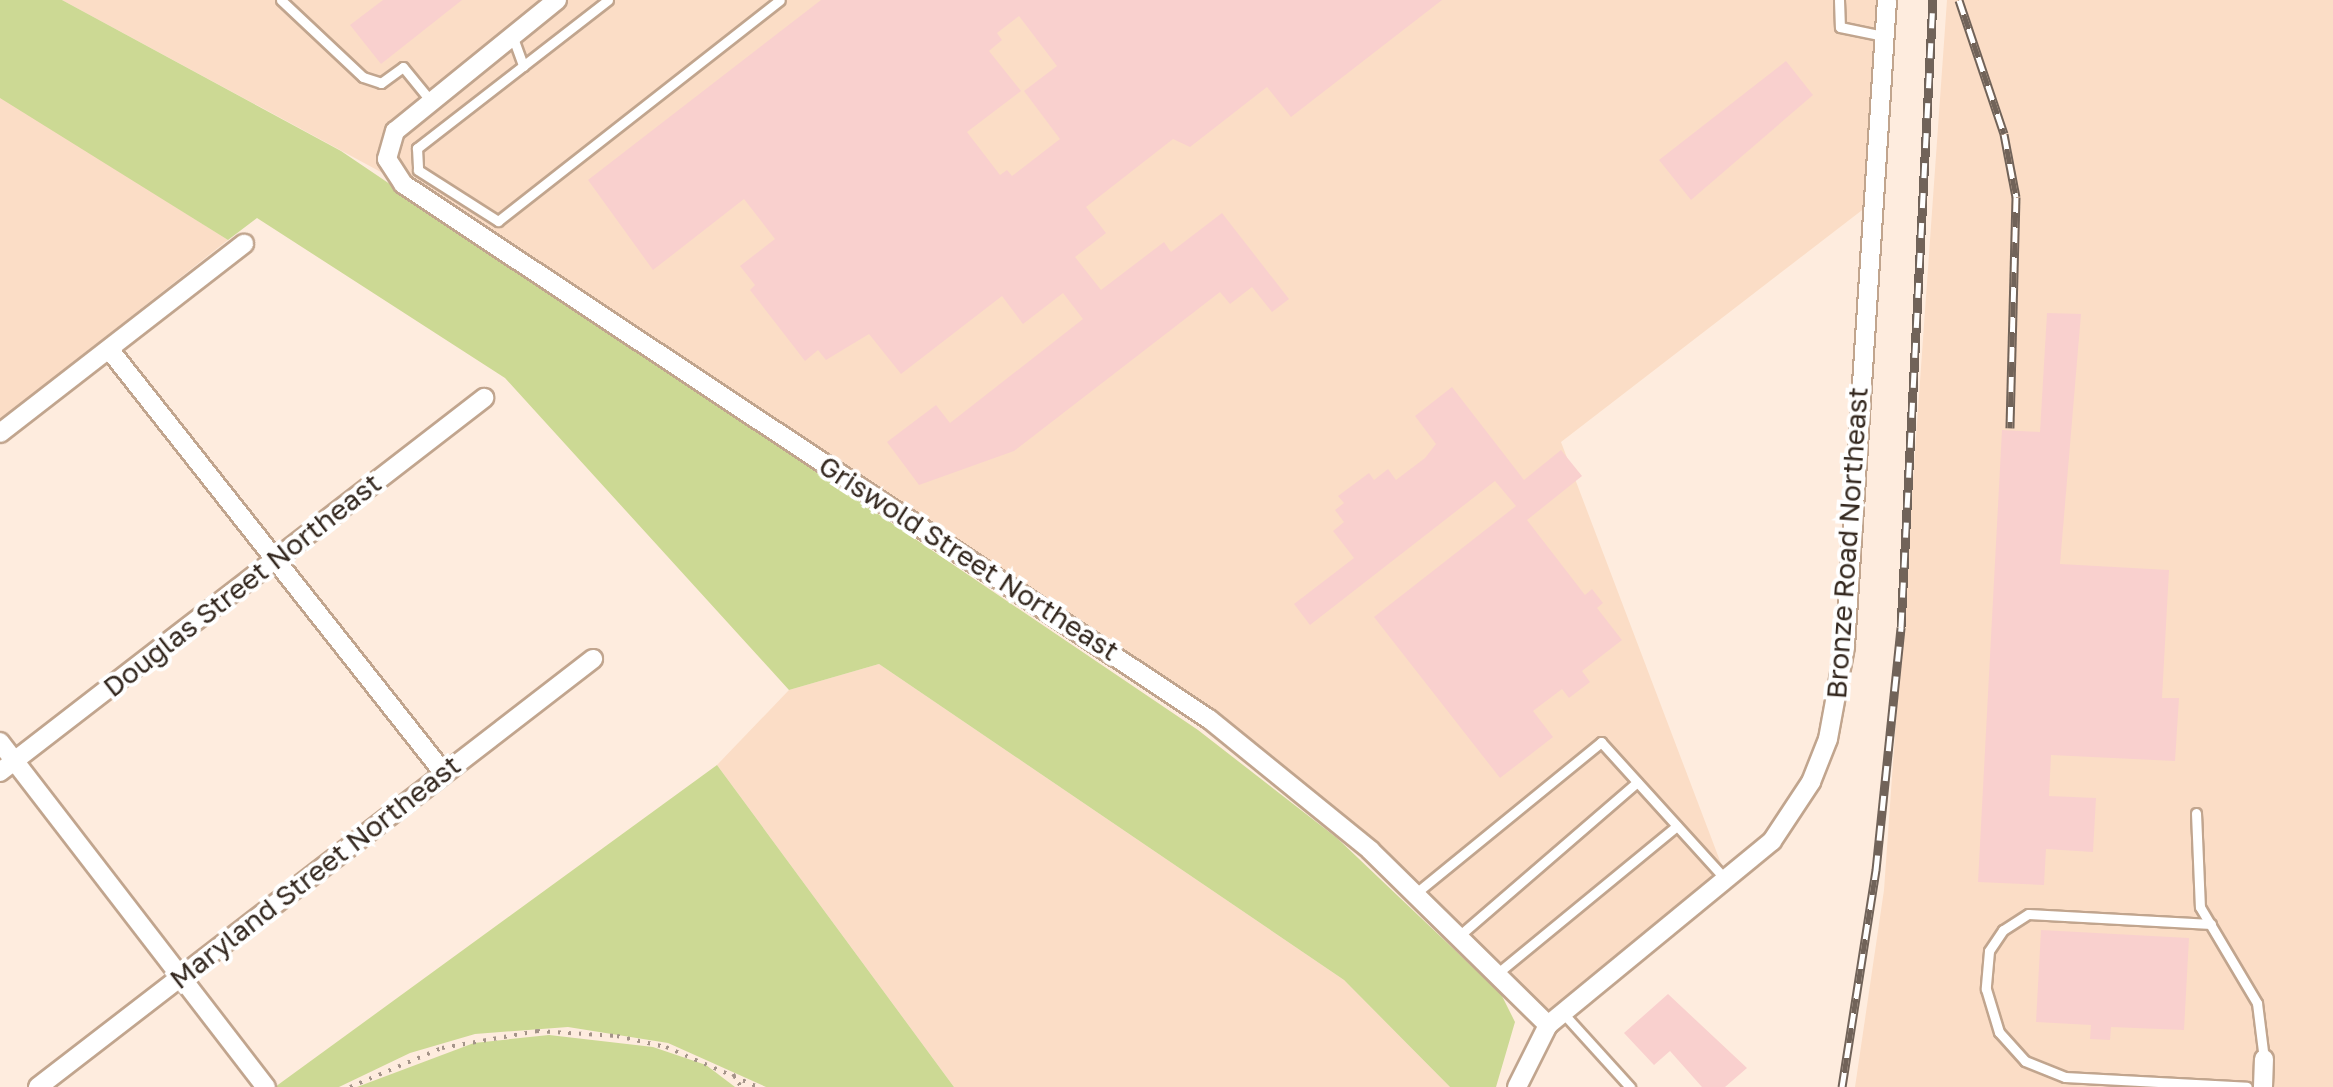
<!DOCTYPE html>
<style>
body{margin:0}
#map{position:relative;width:2333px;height:1087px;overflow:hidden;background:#feecde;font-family:"Golos Text",sans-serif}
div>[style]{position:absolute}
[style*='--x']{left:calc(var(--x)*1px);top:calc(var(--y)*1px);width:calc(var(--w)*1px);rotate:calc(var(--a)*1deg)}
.built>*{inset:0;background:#fbddc6}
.green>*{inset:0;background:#ccd994}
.building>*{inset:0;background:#f9d0ce}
.path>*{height:4px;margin-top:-2px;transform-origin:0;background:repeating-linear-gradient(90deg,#a49489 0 2.5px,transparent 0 10.5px)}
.roads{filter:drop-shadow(2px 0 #c1a58e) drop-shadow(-2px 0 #c1a58e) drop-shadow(0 2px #c1a58e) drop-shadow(0 -2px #c1a58e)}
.service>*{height:9px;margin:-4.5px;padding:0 4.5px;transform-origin:4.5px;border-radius:4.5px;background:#fff}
.minor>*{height:18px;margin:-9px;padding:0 9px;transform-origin:9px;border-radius:9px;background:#fff}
.rail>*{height:9px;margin-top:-4.5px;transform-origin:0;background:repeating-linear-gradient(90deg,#fff 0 15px,#716359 0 30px);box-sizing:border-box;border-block:2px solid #716359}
span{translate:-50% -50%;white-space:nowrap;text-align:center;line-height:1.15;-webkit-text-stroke:8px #fff;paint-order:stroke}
.street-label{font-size:28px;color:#352920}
</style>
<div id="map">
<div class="built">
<div style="clip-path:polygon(62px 0,1887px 0,1870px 204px,1561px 442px,1728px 882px,1548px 1025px,1299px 789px,403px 184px)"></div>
<div style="clip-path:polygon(1947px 0,2333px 0,2333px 1087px,1855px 1087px,1884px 890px)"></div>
<div style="clip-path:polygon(0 96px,228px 240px,0 420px)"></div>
<div style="clip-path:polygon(879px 664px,1344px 980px,1450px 1087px,954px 1087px,717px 765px,789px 690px)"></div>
</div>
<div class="green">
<div style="clip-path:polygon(0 0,62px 0,341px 151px,1198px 730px,1337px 838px,1501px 994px,1515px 1022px,1496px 1087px,1450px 1087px,1344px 980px,879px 664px,789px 690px,505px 378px,257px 218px,228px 240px,0 98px)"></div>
<div style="clip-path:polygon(717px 765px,954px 1087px,766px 1087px,668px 1043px,568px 1027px,475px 1034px,410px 1053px,339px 1087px,275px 1087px)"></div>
<div style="clip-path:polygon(549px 1035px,653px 1047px,706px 1065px,735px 1087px,357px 1087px,474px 1043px)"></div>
</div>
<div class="building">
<div style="clip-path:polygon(383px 0,462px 0,381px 64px,350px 25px)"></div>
<div style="clip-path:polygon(evenodd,821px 0,1442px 0,1291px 117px,1267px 87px,1190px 147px,1173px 139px,1086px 207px,1106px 233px,1075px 257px,1101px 290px,1164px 242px,1171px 252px,1222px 213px,1289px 299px,1272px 312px,1252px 287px,1230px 304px,1220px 292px,1014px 451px,919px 485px,887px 442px,936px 405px,950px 423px,1083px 319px,1063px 293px,1023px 324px,1002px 296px,901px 374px,869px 334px,826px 360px,818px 350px,805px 361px,750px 290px,755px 285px,740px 266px,775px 239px,744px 199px,653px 270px,588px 180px,821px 0,1019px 16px,1057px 66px,1024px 91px,1060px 139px,1012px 176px,1007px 170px,1000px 175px,967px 132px,1021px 91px,989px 51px,1002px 40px,997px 33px,1019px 16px)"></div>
<div style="clip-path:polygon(1786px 61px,1813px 95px,1691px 200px,1659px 160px)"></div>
<div style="clip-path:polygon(2047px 313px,2081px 314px,2060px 564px,2169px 570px,2162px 698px,2179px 698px,2175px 761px,2051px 755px,2049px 796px,2096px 798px,2093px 852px,2046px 849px,2044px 885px,1978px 882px,2002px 430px,2040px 432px)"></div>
<div style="clip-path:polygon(1452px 387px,1524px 480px,1561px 450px,1582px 476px,1527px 520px,1585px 595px,1592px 589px,1603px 603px,1597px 608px,1622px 640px,1582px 671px,1590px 682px,1569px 698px,1562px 689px,1533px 711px,1553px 737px,1500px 778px,1374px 617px,1516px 506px,1495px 481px,1310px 625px,1294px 604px,1354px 558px,1333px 531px,1344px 522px,1335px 510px,1344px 503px,1338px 496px,1369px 473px,1374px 480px,1388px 469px,1396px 480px,1425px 458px,1436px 444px,1415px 416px)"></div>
<div style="clip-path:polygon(2041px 930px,2189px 938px,2184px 1030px,2111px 1027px,2110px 1040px,2090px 1039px,2091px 1025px,2036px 1022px)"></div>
<div style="clip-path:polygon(1668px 994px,1747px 1068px,1725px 1087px,1702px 1087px,1670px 1051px,1654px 1065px,1624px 1033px)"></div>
</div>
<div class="path">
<div style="--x:733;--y:1074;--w:15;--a:58"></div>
<div style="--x:350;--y:1087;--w:100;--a:-23"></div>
<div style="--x:442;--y:1048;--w:97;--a:-10.1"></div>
<div style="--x:537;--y:1031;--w:80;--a:3.6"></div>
<div style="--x:617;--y:1036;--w:50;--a:12.7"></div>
<div style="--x:666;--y:1047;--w:100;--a:23.5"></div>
</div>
<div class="roads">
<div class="service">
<div style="--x:281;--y:0;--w:112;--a:43.2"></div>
<div style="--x:363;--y:77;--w:19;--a:18"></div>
<div style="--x:381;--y:83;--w:27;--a:-36"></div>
<div style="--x:403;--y:67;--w:43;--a:50.7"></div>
<div style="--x:608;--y:0;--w:242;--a:142.2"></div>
<div style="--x:417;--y:148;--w:22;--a:87"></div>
<div style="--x:418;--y:170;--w:95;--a:32.5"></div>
<div style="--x:498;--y:221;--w:358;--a:-38.1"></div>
<div style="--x:1839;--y:0;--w:27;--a:88"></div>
<div style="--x:1840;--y:27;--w:45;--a:11.6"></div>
<div style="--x:512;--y:35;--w:33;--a:70"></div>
<div style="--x:2196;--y:813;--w:94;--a:87.6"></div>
<div style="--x:2200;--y:907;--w:112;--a:59.3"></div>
<div style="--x:2257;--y:1003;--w:56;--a:82.9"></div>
<div style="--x:1416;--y:893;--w:239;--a:-39.2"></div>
<div style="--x:1601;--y:742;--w:186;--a:47.8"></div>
<div style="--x:2211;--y:924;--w:183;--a:-176.9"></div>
<div style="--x:2028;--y:914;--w:30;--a:147"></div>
<div style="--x:2003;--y:930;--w:25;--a:124"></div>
<div style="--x:1989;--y:951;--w:38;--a:95"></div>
<div style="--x:1986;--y:989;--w:45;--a:73.2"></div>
<div style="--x:1999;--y:1032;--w:39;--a:48"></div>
<div style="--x:2025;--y:1061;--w:43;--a:21.8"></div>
<div style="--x:2065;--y:1077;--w:182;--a:3.1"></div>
<div style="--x:1460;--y:935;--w:234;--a:-40.8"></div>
<div style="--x:1499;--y:972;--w:230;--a:-39.4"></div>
<div style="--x:1563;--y:1013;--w:100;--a:47.8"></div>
</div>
<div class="minor">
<div style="--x:557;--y:0;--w:208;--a:141"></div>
<div style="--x:395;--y:131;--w:29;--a:106"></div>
<div style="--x:387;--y:159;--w:30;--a:57"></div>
<div style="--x:403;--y:184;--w:967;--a:33.58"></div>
<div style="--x:1209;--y:719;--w:208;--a:39.1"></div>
<div style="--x:1370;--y:850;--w:250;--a:44.5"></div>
<div style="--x:109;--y:349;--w:539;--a:51.71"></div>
<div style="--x:0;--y:433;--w:309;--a:-37.8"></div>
<div style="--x:0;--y:742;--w:436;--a:52.4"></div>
<div style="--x:0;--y:772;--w:612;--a:-37.69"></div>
<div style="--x:38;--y:1087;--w:701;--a:-37.64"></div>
<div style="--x:1517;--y:1087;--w:69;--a:-63.4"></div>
<div style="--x:1548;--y:1025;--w:290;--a:-39.4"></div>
<div style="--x:1772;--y:841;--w:71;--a:-56.5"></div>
<div style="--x:1811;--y:782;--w:46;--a:-68.4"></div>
<div style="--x:1828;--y:739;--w:95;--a:-79.6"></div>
<div style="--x:1845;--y:646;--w:647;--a:-86.28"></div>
<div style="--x:2263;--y:1087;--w:28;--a:-88"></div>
</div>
</div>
<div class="rail">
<div style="--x:1959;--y:0;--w:141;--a:71.4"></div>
<div style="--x:2004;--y:134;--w:64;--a:79.2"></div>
<div style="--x:2016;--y:197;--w:231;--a:91.5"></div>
<div style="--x:1842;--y:1087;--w:220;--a:-81.1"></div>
<div style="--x:1876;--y:870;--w:244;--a:-84.1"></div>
<div style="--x:1901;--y:627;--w:628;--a:-87.08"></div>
</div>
<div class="street-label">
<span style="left:1847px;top:543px;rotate:-86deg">Bronze Road Northeast</span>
<span style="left:969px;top:558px;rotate:33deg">Griswold Street Northeast</span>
<span style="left:242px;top:585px;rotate:-38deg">Douglas Street Northeast</span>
<span style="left:315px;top:872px;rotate:-38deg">Maryland Street Northeast</span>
</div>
</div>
